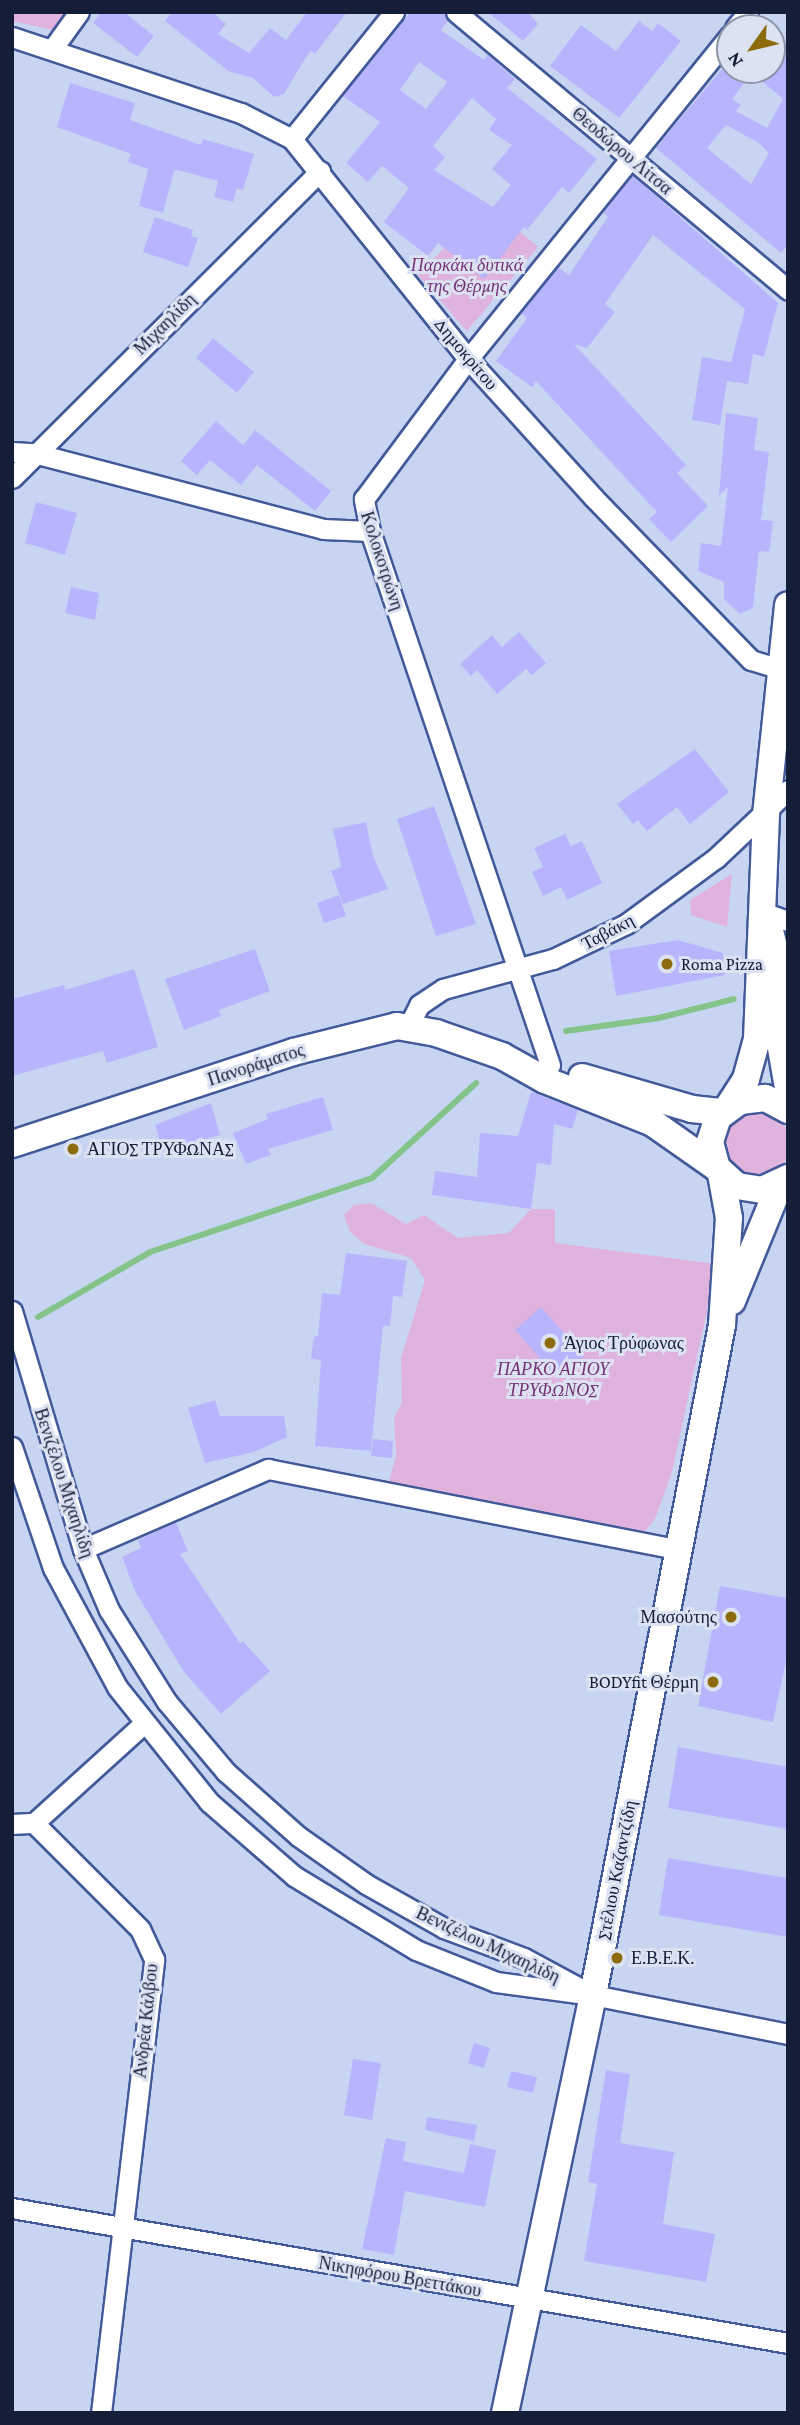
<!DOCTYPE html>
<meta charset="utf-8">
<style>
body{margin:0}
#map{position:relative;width:800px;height:2425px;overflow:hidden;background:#c8d5f2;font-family:"Crimson Pro",serif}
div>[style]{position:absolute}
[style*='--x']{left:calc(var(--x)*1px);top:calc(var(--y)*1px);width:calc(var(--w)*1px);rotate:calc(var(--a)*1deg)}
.green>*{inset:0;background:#dfb3dd}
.round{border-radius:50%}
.stream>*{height:6px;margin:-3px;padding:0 3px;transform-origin:3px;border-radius:3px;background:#84c48b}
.building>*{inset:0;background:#b9b4fe}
.roads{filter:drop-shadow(2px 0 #435a9a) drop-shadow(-2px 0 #435a9a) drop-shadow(0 2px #435a9a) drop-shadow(0 -2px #435a9a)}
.street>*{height:19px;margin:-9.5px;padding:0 9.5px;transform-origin:9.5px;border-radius:9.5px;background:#fff}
.secondary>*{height:26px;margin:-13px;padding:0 13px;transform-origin:13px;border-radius:13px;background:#fff}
.dots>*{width:19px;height:19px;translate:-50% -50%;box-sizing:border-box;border:4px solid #dce2f1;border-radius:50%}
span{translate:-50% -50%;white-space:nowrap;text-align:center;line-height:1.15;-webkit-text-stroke:6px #dce2f1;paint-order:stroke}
.street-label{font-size:18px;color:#141e39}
.park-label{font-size:18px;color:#763177;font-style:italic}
.poi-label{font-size:18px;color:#141e39}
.left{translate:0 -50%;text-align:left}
.right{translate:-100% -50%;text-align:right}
.frame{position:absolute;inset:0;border:14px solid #141e39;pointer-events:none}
.north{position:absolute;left:716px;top:14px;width:70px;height:70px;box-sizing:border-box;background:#dce2f1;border:2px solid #8c94a7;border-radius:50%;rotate:236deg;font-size:19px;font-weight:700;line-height:28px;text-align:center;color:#141e39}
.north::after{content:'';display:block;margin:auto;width:24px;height:32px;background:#8b6b0b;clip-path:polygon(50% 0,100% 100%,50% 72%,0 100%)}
</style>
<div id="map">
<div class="green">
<div style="clip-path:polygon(12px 12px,67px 12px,53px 30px,12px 21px)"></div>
<div style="clip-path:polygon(483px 200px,538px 247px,467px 331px,417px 274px,459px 235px)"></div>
<div style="clip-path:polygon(732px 874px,727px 927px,691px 915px,690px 900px)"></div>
<div class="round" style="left:722px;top:1110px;width:68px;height:68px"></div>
<div style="clip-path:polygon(371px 1203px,406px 1224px,424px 1215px,458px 1238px,509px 1233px,531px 1209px,555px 1209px,555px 1243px,717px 1264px,672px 1472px,655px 1519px,640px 1537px,388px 1485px,396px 1456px,394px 1418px,402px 1402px,401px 1358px,425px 1280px,411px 1258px,364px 1244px,350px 1232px,344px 1215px,354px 1205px)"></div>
</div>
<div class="stream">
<div style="--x:566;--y:1031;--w:94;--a:-8"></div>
<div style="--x:659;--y:1018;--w:77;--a:-14.2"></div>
<div style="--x:38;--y:1317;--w:129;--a:-30.1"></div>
<div style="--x:150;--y:1252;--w:234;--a:-18.4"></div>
<div style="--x:372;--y:1178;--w:141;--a:-42.4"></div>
</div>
<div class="building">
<div style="clip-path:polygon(101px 12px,124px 12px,154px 36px,137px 57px,93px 23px)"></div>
<div style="clip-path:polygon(172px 12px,212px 12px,226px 24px,218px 34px,249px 53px,270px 28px,286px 40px,307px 12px,347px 12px,315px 54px,311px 51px,303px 62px,284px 94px,274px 97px,253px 78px,228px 71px,165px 21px)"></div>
<div style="clip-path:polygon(evenodd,411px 12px,444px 12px,448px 21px,441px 30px,484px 60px,488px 55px,515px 79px,507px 88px,597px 159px,569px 193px,562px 187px,527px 230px,524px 227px,484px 279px,438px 243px,428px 256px,384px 222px,409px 188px,382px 166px,368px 182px,346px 163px,380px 122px,343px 96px,411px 12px,419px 62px,447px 82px,426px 109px,400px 90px,419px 62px,411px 12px,472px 98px,496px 119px,489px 130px,512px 145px,492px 169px,511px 185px,493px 207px,434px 170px,445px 157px,433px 146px,472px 98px)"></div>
<div style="clip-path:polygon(488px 12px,528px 12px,538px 24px,523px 41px)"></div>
<div style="clip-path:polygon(639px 21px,652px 31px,658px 23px,681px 41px,619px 118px,550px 66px,581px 25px,616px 51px)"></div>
<div style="clip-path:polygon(evenodd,788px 45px,788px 245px,781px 253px,656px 148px,721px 70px,754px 70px,732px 99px,741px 105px,736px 111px,767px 128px,783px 99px,757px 77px,772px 70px,772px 62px,788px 45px,726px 125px,759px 143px,769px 153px,751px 184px,707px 148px,726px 125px)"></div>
<div style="clip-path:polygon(70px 83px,135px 103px,130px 120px,201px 145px,203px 139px,254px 154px,243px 190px,237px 188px,233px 202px,214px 197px,218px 181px,178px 170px,174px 171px,163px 213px,139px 206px,148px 169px,128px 162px,131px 154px,57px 127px)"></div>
<div style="clip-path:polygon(632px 175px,778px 303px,764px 357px,753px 354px,748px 384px,727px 381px,720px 425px,692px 420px,702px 357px,731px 362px,745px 309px,653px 235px,605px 304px,615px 312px,587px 348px,574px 344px,686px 465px,677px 473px,708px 506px,671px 542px,649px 519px,657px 512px,536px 381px,532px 387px,496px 361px,527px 318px,521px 313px,558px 267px,569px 275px,608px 217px,603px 212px)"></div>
<div style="clip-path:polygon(155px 217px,193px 230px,191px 236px,198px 238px,188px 267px,143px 252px)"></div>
<div style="clip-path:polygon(213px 338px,254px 372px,237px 393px,196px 358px)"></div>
<div style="clip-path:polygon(726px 413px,758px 418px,754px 450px,769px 452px,761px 520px,773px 521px,769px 552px,759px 551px,753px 608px,740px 614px,724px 599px,724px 582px,698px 571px,701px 543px,721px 546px,728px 487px,719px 495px)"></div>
<div style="clip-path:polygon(216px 421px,243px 445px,255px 430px,331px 491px,315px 511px,257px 465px,241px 485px,210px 460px,197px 475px,181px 461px)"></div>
<div style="clip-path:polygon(36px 502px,77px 513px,65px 555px,25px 543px)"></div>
<div style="clip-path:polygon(71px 587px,99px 593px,95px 620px,65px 613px)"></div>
<div style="clip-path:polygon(519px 632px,546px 663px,532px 675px,526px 669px,497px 694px,477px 670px,471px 676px,460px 664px,492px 635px,502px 647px)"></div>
<div style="clip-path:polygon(695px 749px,729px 792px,690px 824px,677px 807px,647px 831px,638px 820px,633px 824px,617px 804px)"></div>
<div style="clip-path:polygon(434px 806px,476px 924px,436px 936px,397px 819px)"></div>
<div style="clip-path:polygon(366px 822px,373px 856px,388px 889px,343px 904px,331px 871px,341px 867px,333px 829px)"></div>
<div style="clip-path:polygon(565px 834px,571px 846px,582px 841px,602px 883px,567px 900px,561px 887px,543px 896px,532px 872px,543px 867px,534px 848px)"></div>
<div style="clip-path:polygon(339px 895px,346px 916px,324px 923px,317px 903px)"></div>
<div style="clip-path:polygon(678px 940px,723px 953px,725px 975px,616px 996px,609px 951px)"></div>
<div style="clip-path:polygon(255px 949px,270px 991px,219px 1010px,221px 1016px,184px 1030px,165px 979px)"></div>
<div style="clip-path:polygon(134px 969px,158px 1047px,107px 1063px,103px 1051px,12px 1076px,12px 999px,64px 985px,65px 990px)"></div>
<div style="clip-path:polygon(531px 1092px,578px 1110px,572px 1129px,554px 1124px,551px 1165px,537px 1163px,531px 1209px,432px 1195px,435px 1171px,477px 1177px,480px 1133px,518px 1136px)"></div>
<div style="clip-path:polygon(323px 1097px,333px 1130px,268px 1149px,271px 1155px,246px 1164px,233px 1133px,268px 1119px,266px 1114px)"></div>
<div style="clip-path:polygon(211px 1103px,220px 1135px,163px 1151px,155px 1125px)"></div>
<div style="clip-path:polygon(346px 1253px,407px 1261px,402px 1297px,393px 1296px,390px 1326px,383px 1326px,371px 1451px,315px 1446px,321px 1360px,311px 1359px,314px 1336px,318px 1336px,322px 1293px,340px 1295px)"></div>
<div style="clip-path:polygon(541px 1307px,584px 1356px,558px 1379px,515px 1330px)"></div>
<div style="clip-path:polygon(215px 1400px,220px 1416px,284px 1416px,287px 1437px,254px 1452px,205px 1463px,188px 1408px)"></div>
<div style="clip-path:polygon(373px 1439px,393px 1441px,392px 1458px,371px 1456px)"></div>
<div style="clip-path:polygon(176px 1523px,188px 1551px,180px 1554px,240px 1643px,243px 1641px,270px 1671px,221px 1714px,184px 1672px,135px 1591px,122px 1557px,141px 1548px,138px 1540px)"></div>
<div style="clip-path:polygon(720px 1586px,788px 1598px,788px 1651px,773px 1722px,698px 1706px)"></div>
<div style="clip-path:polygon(678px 1747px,788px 1767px,788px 1829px,668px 1808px)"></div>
<div style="clip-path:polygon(668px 1858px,788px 1878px,788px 1937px,659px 1915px)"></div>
<div style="clip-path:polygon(474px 2043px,490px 2048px,484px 2068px,468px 2063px)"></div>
<div style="clip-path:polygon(353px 2059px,381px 2063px,372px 2120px,344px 2115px)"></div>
<div style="clip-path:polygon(606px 2070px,630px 2074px,620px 2143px,674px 2152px,663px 2224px,715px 2234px,706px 2282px,584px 2261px,597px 2184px,588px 2182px)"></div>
<div style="clip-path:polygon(511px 2071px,537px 2077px,533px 2093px,507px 2087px)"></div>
<div style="clip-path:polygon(427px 2117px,477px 2125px,474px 2141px,425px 2130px)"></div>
<div style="clip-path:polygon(386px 2138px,406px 2142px,403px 2161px,464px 2173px,470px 2144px,496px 2150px,485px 2207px,405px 2191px,394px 2255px,362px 2249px)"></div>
</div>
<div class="roads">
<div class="street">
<div style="--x:456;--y:12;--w:433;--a:39.9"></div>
<div style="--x:735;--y:28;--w:21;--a:-51"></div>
<div style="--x:12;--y:37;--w:241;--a:18.4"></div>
<div style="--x:241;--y:113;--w:57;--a:27"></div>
<div style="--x:292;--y:139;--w:282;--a:51.3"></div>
<div style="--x:468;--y:359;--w:186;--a:47.8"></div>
<div style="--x:593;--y:497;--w:227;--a:45.9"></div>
<div style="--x:751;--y:660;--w:30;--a:17"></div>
<div style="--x:53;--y:48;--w:44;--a:-54.2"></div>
<div style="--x:292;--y:139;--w:163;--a:-51.2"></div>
<div style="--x:12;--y:452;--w:22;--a:3"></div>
<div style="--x:34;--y:453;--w:299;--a:14.7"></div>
<div style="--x:323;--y:529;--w:47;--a:2.4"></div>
<div style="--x:12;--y:478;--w:435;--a:-44.9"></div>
<div style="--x:765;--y:913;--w:24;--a:19"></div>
<div style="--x:408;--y:1027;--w:25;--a:-63"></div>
<div style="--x:419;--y:1005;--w:29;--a:-34"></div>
<div style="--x:443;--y:989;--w:114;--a:-15.3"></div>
<div style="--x:553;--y:959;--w:81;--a:-25.6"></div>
<div style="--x:626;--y:924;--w:112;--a:-36.3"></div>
<div style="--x:716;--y:858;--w:99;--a:-43.4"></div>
<div style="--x:550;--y:1065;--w:564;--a:-108.63"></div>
<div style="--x:370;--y:531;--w:33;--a:-101"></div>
<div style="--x:364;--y:499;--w:174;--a:-53.4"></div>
<div style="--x:468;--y:359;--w:417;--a:-51"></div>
<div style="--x:12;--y:1311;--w:248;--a:73.4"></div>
<div style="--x:83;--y:1549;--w:66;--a:66.9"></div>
<div style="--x:109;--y:1610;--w:109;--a:57.8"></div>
<div style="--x:167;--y:1702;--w:92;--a:49.9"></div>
<div style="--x:226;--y:1772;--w:96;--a:41.6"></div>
<div style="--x:298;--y:1836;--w:83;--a:35.2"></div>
<div style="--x:366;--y:1884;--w:90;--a:29.4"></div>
<div style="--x:444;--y:1928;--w:85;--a:20.6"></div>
<div style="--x:524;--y:1958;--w:67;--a:28.5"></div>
<div style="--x:12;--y:1447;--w:128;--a:71.3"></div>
<div style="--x:53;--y:1568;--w:135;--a:61.7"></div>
<div style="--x:117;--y:1687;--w:147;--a:51.3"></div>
<div style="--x:209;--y:1802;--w:113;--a:41"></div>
<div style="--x:294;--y:1876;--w:143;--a:31.2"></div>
<div style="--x:416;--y:1950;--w:86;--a:21.8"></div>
<div style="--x:496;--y:1982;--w:98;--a:7.6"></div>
<div style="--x:593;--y:1995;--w:199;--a:11.3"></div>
<div style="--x:83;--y:1549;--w:202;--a:-23.4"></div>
<div style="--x:268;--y:1469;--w:417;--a:11.1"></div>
<div style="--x:12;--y:1824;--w:22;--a:-3"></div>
<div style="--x:12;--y:2208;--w:788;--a:9.87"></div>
<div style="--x:101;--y:2413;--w:457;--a:-83.3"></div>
<div style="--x:154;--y:1959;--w:33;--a:-115"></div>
<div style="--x:140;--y:1929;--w:150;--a:-135"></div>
<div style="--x:34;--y:1823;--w:147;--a:-42.2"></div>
</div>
<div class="secondary">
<div style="--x:769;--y:927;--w:33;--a:76"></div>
<div style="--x:777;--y:959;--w:72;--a:89.2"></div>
<div style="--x:778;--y:1031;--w:58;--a:80"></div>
<div style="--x:582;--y:1077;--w:115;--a:16.2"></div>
<div style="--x:692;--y:1109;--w:31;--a:6"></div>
<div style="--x:728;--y:1107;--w:33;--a:-57"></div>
<div style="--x:746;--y:1079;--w:41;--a:-74.6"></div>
<div style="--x:757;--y:1039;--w:224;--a:-87.7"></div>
<div style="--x:766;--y:815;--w:211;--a:-84"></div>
<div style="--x:788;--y:1110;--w:26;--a:-152"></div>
<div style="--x:765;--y:1098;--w:25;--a:173"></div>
<div style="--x:740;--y:1101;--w:27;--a:144"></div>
<div style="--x:718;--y:1117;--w:26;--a:108"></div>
<div style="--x:710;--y:1142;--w:27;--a:75"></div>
<div style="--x:717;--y:1168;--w:27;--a:42"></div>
<div style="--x:737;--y:1186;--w:25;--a:9"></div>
<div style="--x:762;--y:1190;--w:29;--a:-25"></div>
<div style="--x:12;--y:1144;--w:296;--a:-18.1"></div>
<div style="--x:293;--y:1052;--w:107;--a:-14"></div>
<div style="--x:397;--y:1026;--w:40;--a:10"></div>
<div style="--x:436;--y:1033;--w:70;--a:19.2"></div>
<div style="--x:502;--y:1056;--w:49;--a:29.2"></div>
<div style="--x:545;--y:1080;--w:116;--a:21.7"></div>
<div style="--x:653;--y:1123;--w:78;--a:35.1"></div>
<div style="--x:732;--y:1301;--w:126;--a:-67.7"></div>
<div style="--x:505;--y:2413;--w:427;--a:-78.1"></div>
<div style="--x:593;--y:1995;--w:682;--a:-79.1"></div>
<div style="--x:722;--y:1325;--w:107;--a:-86.3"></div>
<div style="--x:729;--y:1218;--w:45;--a:-100.3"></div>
</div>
</div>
<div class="dots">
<div style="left:667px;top:964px;background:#8b6b0b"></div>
<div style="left:73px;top:1149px;background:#8b6b0b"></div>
<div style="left:550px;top:1343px;background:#8b6b0b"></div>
<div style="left:731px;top:1617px;background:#8b6b0b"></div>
<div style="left:713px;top:1682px;background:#8b6b0b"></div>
<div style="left:617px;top:1958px;background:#8b6b0b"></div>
</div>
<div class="street-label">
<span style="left:622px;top:151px;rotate:40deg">Θεοδώρου Λίτσα</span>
<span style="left:165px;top:324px;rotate:-45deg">Μιχαηλίδη</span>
<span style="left:466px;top:354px;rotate:50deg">Δημοκρίτου</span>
<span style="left:382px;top:561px;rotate:72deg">Κολοκοτρώνη</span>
<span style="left:608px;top:932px;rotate:-28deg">Ταβάκη</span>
<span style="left:256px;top:1065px;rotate:-18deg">Πανοράματος</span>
<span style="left:64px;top:1483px;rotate:72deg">Βενιζέλου Μιχαηλίδη</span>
<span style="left:617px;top:1870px;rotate:-79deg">Στέλιου Καζαντζίδη</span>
<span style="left:488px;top:1945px;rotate:25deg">Βενιζέλου Μιχαηλίδη</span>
<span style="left:146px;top:2021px;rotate:-84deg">Ανδρέα Κάλβου</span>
<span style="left:400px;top:2277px;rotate:10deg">Νικηφόρου Βρεττάκου</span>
</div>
<div class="park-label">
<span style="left:467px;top:276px">Παρκάκι δυτικά<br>της Θέρμης</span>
<span style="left:553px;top:1380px">ΠΑΡΚΟ ΑΓΙΟΥ<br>ΤΡΥΦΩΝΟΣ</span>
</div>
<div class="poi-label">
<span class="left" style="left:681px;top:964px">Roma Pizza</span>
<span class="left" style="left:87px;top:1149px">ΑΓΙΟΣ ΤΡΥΦΩΝΑΣ</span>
<span class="left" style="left:564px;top:1343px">Άγιος Τρύφωνας</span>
<span class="right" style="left:717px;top:1617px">Μασούτης</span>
<span class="right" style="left:699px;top:1682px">BODYfit Θέρμη</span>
<span class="left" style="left:631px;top:1958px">Ε.Β.Ε.Κ.</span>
</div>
<div class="frame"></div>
<div class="north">N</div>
</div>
